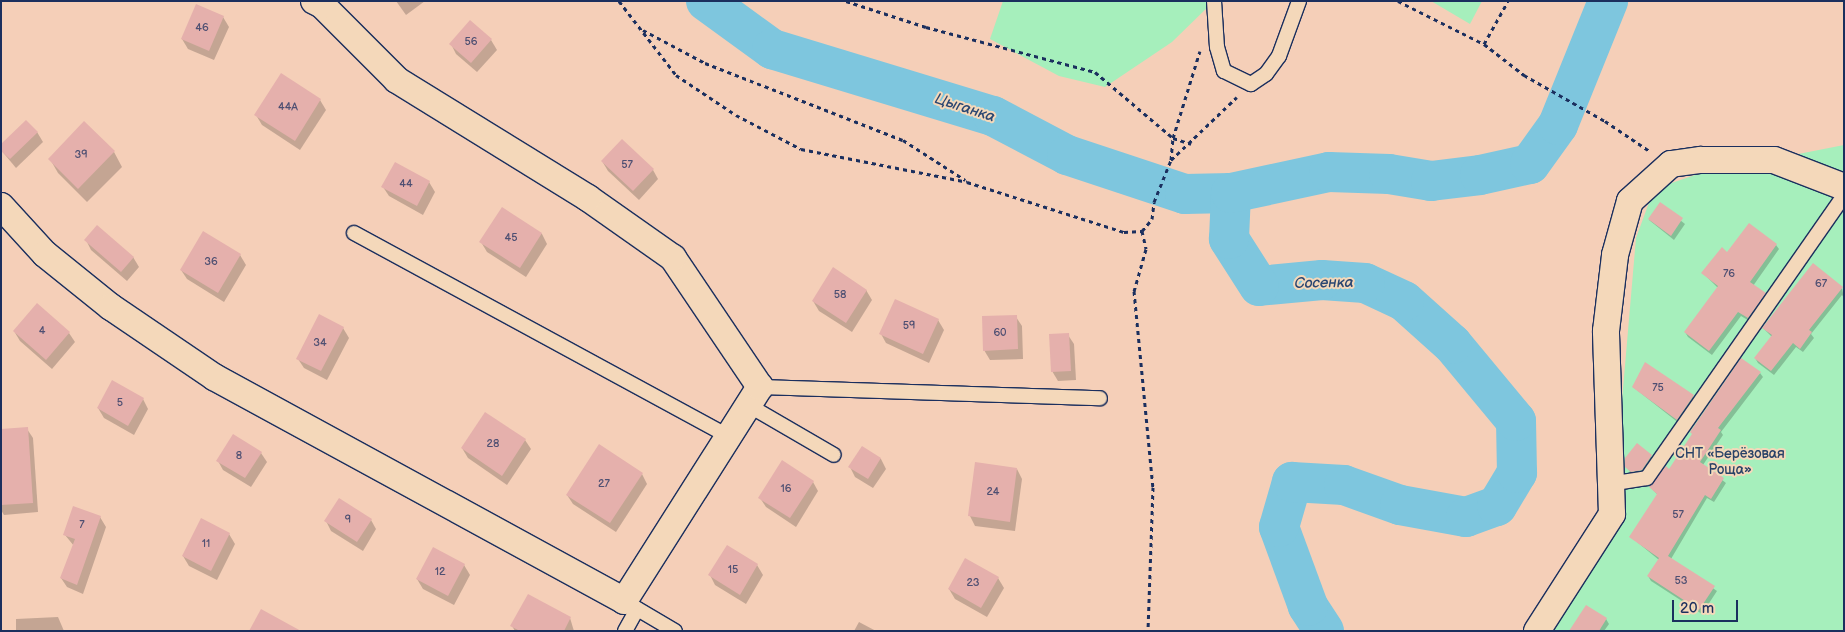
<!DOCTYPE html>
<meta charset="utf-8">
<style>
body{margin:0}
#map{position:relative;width:1845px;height:632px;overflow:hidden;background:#f5cfb8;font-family:"Balsamiq Sans",sans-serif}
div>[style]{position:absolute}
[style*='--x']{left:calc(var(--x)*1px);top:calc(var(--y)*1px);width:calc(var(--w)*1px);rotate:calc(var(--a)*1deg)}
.green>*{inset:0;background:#a6efbc}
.shadow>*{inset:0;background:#0003}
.river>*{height:40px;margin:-20px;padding:0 20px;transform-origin:20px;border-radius:20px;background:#7ec6de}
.building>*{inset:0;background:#e5b0ac}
.path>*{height:3px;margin-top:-1.5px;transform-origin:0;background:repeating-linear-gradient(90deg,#1b2f5e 0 4px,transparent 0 8px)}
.roads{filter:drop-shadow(1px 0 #1b2f5e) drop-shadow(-1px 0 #1b2f5e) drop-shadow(0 1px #1b2f5e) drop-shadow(0 -1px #1b2f5e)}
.lane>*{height:14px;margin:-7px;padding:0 7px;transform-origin:7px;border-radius:7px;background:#f4d8ba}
.street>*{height:26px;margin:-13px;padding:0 13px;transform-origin:13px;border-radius:13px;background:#f4d8ba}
span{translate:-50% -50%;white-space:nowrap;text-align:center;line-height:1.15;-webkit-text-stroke:4px #f4d8ba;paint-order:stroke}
.number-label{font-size:11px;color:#4e4f72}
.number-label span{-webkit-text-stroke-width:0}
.park-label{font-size:14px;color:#294267}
.water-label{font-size:15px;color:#2a4671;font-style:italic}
.frame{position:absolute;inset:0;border:2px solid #1b2f5e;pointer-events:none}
.scale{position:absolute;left:1672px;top:600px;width:66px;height:22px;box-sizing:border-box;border:2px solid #1b2f5e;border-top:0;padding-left:6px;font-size:15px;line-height:18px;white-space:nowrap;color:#1b2f5e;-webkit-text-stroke:4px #f4d8ba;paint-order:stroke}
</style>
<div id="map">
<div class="green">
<div style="clip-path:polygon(1003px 1px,1214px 1px,1172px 42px,1105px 87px,1059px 76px,990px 39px)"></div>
<div style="clip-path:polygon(1431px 1px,1482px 1px,1470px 24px)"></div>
<div style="clip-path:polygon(1844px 145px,1844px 631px,1548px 631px,1626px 518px,1616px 470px,1636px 238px,1654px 189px,1698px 174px)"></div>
</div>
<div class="shadow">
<div style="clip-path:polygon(396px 1px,425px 1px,406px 15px)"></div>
<div style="clip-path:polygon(223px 17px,229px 27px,214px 60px,188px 49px,182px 39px)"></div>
<div style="clip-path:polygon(470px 22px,491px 40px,497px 50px,477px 72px,456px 54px,451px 44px)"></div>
<div style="clip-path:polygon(320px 100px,326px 110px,300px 150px,262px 125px,256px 115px)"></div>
<div style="clip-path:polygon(37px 132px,43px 142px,16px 168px,1px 150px)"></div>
<div style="clip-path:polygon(114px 152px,122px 167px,87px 202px,58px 173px,50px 159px)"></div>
<div style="clip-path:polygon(602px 161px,653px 170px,658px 179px,639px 200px,608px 171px)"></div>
<div style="clip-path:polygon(429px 182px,435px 192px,423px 215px,389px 196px,383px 187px)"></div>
<div style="clip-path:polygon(1660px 204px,1685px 224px,1674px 240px,1649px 220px)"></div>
<div style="clip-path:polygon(502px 209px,542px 234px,547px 244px,526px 277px,487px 252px,481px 242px)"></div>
<div style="clip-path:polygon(86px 240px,133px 257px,139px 267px,127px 281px,91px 250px)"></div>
<div style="clip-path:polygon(1776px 245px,1779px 249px,1753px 286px,1768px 298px,1751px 322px,1741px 316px,1712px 355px,1688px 337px,1685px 332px,1718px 288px,1703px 273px,1727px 253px)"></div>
<div style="clip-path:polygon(240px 255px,246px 265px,224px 302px,187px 279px,181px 270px)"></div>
<div style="clip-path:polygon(1842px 288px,1844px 298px,1842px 295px,1811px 334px,1814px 338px,1803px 352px,1796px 347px,1774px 375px,1758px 363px,1755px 358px,1772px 337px,1764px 329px)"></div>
<div style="clip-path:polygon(866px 290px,872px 300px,852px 332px,819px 311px,813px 301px)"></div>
<div style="clip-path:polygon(1016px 317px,1022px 326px,1023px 359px,990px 360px,984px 350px)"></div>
<div style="clip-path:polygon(938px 320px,944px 330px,929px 363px,886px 343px,881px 334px)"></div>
<div style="clip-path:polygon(343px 328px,349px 338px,327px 380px,304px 368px,298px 359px)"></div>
<div style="clip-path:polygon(14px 331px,69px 333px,75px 342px,52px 369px,20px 341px)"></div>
<div style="clip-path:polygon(1068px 335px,1074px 344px,1076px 380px,1058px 381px,1052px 371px)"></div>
<div style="clip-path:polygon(1760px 373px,1763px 377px,1721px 432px,1723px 435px,1703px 465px,1726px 483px,1714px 502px,1707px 498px,1671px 559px,1717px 591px,1702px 614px,1651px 581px,1648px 576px,1659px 560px,1631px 537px,1658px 495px,1650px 487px,1670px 470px)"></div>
<div style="clip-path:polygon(1633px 387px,1693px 396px,1696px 401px,1680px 424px)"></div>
<div style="clip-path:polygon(143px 399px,148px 409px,134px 435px,104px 418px,98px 408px)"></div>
<div style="clip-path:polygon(27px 429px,33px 438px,38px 512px,4px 515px,1px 510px,1px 430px)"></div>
<div style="clip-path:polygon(525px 440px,531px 449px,507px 485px,468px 458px,462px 448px)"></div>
<div style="clip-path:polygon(862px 447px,881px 459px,886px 469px,873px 488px,855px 477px,850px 467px)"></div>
<div style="clip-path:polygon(261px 453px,267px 462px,251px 487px,223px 470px,218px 461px)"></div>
<div style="clip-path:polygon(1651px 456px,1654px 460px,1644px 474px,1634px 476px,1630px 472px,1627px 467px)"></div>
<div style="clip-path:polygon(1017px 469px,1022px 479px,1015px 531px,975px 526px,970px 516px)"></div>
<div style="clip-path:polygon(642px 474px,647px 484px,616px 532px,573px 504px,567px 495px)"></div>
<div style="clip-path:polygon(813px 482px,818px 491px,796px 527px,766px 507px,760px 498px)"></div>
<div style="clip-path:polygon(100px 517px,106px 527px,83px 594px,67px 587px,61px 578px,74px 546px,65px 535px)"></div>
<div style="clip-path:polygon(371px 520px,376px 529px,363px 551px,331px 531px,326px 521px)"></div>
<div style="clip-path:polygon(229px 534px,235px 544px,217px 580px,189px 566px,183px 556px)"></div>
<div style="clip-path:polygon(464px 565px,470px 575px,454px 605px,423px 589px,417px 579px)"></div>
<div style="clip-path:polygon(757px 565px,763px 575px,746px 604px,715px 585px,710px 575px)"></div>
<div style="clip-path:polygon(998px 578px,1004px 588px,987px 617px,955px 599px,949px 589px)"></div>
<div style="clip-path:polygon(58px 617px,64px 631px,16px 631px,16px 619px)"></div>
<div style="clip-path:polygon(570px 618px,574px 631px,515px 631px,512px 626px)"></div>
<div style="clip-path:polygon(1606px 619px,1609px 624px,1604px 631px,1571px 631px)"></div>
<div style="clip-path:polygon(859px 622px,876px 631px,854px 631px)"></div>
</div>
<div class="river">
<div style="--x:706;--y:1;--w:82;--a:36"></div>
<div style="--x:772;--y:49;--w:231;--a:16.9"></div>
<div style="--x:993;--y:116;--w:84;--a:27.8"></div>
<div style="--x:1067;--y:155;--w:124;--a:18.3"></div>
<div style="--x:1185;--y:194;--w:46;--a:-1.2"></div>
<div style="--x:1324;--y:631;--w:30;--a:-123"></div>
<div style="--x:1308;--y:606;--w:84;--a:-110.2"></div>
<div style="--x:1279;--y:527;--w:47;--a:-73.9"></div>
<div style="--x:1292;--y:482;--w:52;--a:3.3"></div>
<div style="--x:1344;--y:485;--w:59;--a:19.7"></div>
<div style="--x:1400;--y:505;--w:67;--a:10.3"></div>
<div style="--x:1466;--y:517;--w:33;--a:-20"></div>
<div style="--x:1497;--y:506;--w:39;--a:-59"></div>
<div style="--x:1517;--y:473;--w:52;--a:-91.1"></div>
<div style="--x:1516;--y:421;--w:100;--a:-129.7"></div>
<div style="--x:1452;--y:344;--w:64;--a:-138.1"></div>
<div style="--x:1404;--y:301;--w:43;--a:-155.2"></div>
<div style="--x:1365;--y:283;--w:43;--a:-176"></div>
<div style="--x:1322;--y:280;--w:63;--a:174.6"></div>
<div style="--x:1259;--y:286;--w:56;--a:-122.6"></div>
<div style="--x:1229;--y:239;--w:46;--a:-87.5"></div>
<div style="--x:1231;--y:193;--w:100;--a:-12.1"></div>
<div style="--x:1329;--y:172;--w:60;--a:1.9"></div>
<div style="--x:1389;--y:174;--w:43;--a:9.5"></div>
<div style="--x:1431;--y:181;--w:49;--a:-7"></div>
<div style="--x:1480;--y:175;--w:51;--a:-12.4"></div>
<div style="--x:1530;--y:164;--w:48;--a:-54.3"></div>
<div style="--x:1558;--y:125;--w:134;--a:-68"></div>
</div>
<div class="building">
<div style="clip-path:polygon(196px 4px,224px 16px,209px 51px,181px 39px)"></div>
<div style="clip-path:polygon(470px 20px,492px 39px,471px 63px,449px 44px)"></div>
<div style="clip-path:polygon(281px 73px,321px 99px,295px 141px,254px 115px)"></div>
<div style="clip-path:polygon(26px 120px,38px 132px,10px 159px,1px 151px,1px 144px)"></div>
<div style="clip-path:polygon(84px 121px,115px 151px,78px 189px,48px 159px)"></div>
<div style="clip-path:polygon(622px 139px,654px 169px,633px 191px,601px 161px)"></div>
<div style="clip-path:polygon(395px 162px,430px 181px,417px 206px,381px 187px)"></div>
<div style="clip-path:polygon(1660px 202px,1683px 218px,1671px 236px,1648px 219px)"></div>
<div style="clip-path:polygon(502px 207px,542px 233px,520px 268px,479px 242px)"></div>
<div style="clip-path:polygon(1749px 223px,1777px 244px,1750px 282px,1766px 293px,1748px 318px,1738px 312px,1709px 351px,1684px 332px,1718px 286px,1701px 273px,1722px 247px,1727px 252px)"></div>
<div style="clip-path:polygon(97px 225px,134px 257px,121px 272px,84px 240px)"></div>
<div style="clip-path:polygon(203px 231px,241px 254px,218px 293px,180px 270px)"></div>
<div style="clip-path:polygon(1813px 263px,1843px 287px,1809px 330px,1812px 332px,1800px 349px,1793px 343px,1771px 371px,1754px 358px,1772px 335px,1762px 328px)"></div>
<div style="clip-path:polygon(833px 267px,867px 290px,846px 323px,812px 301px)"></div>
<div style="clip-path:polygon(895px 299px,939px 319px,923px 354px,879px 334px)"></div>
<div style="clip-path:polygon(37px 303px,70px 332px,46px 360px,13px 331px)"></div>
<div style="clip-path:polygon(319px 314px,344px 327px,321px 371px,296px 359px)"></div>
<div style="clip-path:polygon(1017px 315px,1018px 349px,983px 351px,982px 316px)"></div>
<div style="clip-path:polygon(1069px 333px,1071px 371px,1051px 372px,1049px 334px)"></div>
<div style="clip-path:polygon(1741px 358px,1761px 372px,1718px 428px,1721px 430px,1700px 462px,1724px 478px,1711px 499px,1705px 495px,1668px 556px,1715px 586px,1699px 610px,1647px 576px,1659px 558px,1629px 537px,1657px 494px,1649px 487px,1666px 466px,1669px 469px,1692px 434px,1690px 432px)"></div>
<div style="clip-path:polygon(1645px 362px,1694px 395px,1677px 420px,1632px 387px)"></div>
<div style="clip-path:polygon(112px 380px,144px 398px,128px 426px,97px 408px)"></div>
<div style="clip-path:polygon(485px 412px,526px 439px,502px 476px,461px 448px)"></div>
<div style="clip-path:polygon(28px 427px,33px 503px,1px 505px,1px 429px)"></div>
<div style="clip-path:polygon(233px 434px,262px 452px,245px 478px,216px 461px)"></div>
<div style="clip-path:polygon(1637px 443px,1652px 455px,1642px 470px,1631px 472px,1625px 467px,1625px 458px)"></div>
<div style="clip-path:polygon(599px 444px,643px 473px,610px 523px,566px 495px)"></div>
<div style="clip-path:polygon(862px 446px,881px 458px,868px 479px,848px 467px)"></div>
<div style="clip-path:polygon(782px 460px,814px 481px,790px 518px,758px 498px)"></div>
<div style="clip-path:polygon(975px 462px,1017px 468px,1010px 522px,968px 516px)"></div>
<div style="clip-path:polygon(339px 498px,372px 519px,357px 542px,324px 521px)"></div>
<div style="clip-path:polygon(73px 506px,101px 516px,77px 585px,60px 578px,75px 539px,63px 535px)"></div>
<div style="clip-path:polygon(201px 518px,230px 533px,211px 571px,182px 556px)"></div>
<div style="clip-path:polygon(727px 545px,758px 564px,740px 595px,708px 575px)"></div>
<div style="clip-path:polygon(433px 547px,465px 564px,448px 596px,416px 579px)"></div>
<div style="clip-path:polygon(965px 558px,999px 577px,981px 608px,948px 589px)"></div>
<div style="clip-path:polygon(528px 594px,571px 617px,564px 631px,520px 631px,510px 626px)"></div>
<div style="clip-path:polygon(1586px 605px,1607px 618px,1599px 631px,1569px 631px)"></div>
<div style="clip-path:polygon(261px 609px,301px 631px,249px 631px)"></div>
</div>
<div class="path">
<div style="--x:619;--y:1;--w:93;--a:52.4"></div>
<div style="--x:676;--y:75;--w:72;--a:33.7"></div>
<div style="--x:736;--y:115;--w:73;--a:27.6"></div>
<div style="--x:801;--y:149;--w:169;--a:11.2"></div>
<div style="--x:967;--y:182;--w:165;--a:17.7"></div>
<div style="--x:1124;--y:232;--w:18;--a:-3"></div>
<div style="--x:1142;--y:231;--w:16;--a:-50"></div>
<div style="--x:1152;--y:219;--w:17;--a:-83"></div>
<div style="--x:1154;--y:202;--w:45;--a:-68"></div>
<div style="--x:1171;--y:160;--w:22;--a:-85"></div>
<div style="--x:1173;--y:138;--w:91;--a:-72.8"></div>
<div style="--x:846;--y:1;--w:84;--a:18"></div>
<div style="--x:926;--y:27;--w:175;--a:14.9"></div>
<div style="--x:1095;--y:72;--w:102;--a:40.2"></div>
<div style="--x:1173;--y:138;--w:19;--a:18"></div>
<div style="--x:1398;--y:1;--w:96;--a:26.6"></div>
<div style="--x:1484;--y:44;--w:51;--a:37.8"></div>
<div style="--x:1524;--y:75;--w:93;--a:29.6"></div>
<div style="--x:1605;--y:121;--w:55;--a:34"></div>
<div style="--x:643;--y:30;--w:70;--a:28"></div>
<div style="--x:705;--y:63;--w:212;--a:21.3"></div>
<div style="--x:903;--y:140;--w:74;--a:32.8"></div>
<div style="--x:1484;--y:44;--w:49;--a:-60.8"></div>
<div style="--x:1171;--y:160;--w:91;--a:-43.7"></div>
<div style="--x:1142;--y:231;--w:18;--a:77"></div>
<div style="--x:1146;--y:249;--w:44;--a:105.9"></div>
<div style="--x:1134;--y:291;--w:197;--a:84.5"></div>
<div style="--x:1153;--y:487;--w:144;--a:92"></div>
</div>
<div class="roads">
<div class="lane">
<div style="--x:1214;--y:1;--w:46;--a:86.3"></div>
<div style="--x:1217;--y:47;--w:25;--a:74"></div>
<div style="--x:1224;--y:71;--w:30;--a:26"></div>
<div style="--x:1251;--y:84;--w:18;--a:-34"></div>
<div style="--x:1266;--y:74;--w:22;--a:-54"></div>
<div style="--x:1279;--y:56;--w:59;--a:-70"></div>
<div style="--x:354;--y:233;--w:426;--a:28.5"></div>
<div style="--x:760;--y:387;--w:340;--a:1.9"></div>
<div style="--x:748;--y:405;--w:99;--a:30.2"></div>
<div style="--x:1609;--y:484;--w:38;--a:-9"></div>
<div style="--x:1647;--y:478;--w:344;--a:-55.1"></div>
<div style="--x:624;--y:601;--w:59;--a:30.5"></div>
<div style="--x:625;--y:631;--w:25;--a:-61"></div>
</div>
<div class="street">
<div style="--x:1;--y:206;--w:65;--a:47.5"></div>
<div style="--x:45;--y:254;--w:85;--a:38.8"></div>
<div style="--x:111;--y:307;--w:125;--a:34.2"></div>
<div style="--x:214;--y:377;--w:467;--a:28.6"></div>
<div style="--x:624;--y:601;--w:254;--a:-57.6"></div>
<div style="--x:760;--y:387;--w:156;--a:-124"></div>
<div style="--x:673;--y:258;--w:104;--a:-144.8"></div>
<div style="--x:588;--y:198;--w:225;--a:-148.3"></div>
<div style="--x:397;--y:80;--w:106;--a:-135"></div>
<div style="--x:322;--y:5;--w:9;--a:-153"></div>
<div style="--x:1537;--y:631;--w:139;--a:-57.3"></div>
<div style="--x:1612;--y:514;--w:183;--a:-91.9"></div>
<div style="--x:1606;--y:331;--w:77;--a:-83.2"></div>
<div style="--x:1615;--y:255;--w:56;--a:-74.5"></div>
<div style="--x:1630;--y:201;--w:55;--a:-42.1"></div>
<div style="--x:1671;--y:164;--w:30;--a:-8"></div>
<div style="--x:1701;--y:160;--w:73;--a:0"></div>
<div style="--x:1774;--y:160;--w:75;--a:21.1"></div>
</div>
</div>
<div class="number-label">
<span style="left:202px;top:28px">46</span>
<span style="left:471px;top:42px">56</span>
<span style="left:288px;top:107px">44А</span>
<span style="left:81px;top:155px">39</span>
<span style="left:627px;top:165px">57</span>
<span style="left:406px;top:184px">44</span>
<span style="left:511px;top:238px">45</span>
<span style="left:211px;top:262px">36</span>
<span style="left:1729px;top:274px">76</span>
<span style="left:1821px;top:284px">67</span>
<span style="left:840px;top:295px">58</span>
<span style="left:909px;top:326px">59</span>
<span style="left:42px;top:331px">4</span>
<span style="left:1000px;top:333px">60</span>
<span style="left:320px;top:343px">34</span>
<span style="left:1658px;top:388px">75</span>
<span style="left:120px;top:403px">5</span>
<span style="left:493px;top:444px">28</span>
<span style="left:239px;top:456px">8</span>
<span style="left:604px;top:484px">27</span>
<span style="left:786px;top:489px">16</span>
<span style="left:993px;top:492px">24</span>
<span style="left:1678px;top:515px">57</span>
<span style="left:348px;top:520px">9</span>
<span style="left:82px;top:525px">7</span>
<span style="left:206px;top:544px">11</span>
<span style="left:733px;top:570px">15</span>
<span style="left:440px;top:572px">12</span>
<span style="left:1681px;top:581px">53</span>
<span style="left:973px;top:583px">23</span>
</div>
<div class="park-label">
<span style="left:1730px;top:462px">СНТ «Берёзовая<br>Роща»</span>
</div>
<div class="water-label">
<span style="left:965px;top:108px;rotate:18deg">Цыганка</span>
<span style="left:1324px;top:283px;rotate:-1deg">Сосенка</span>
</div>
<div class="frame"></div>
<div class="scale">20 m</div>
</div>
